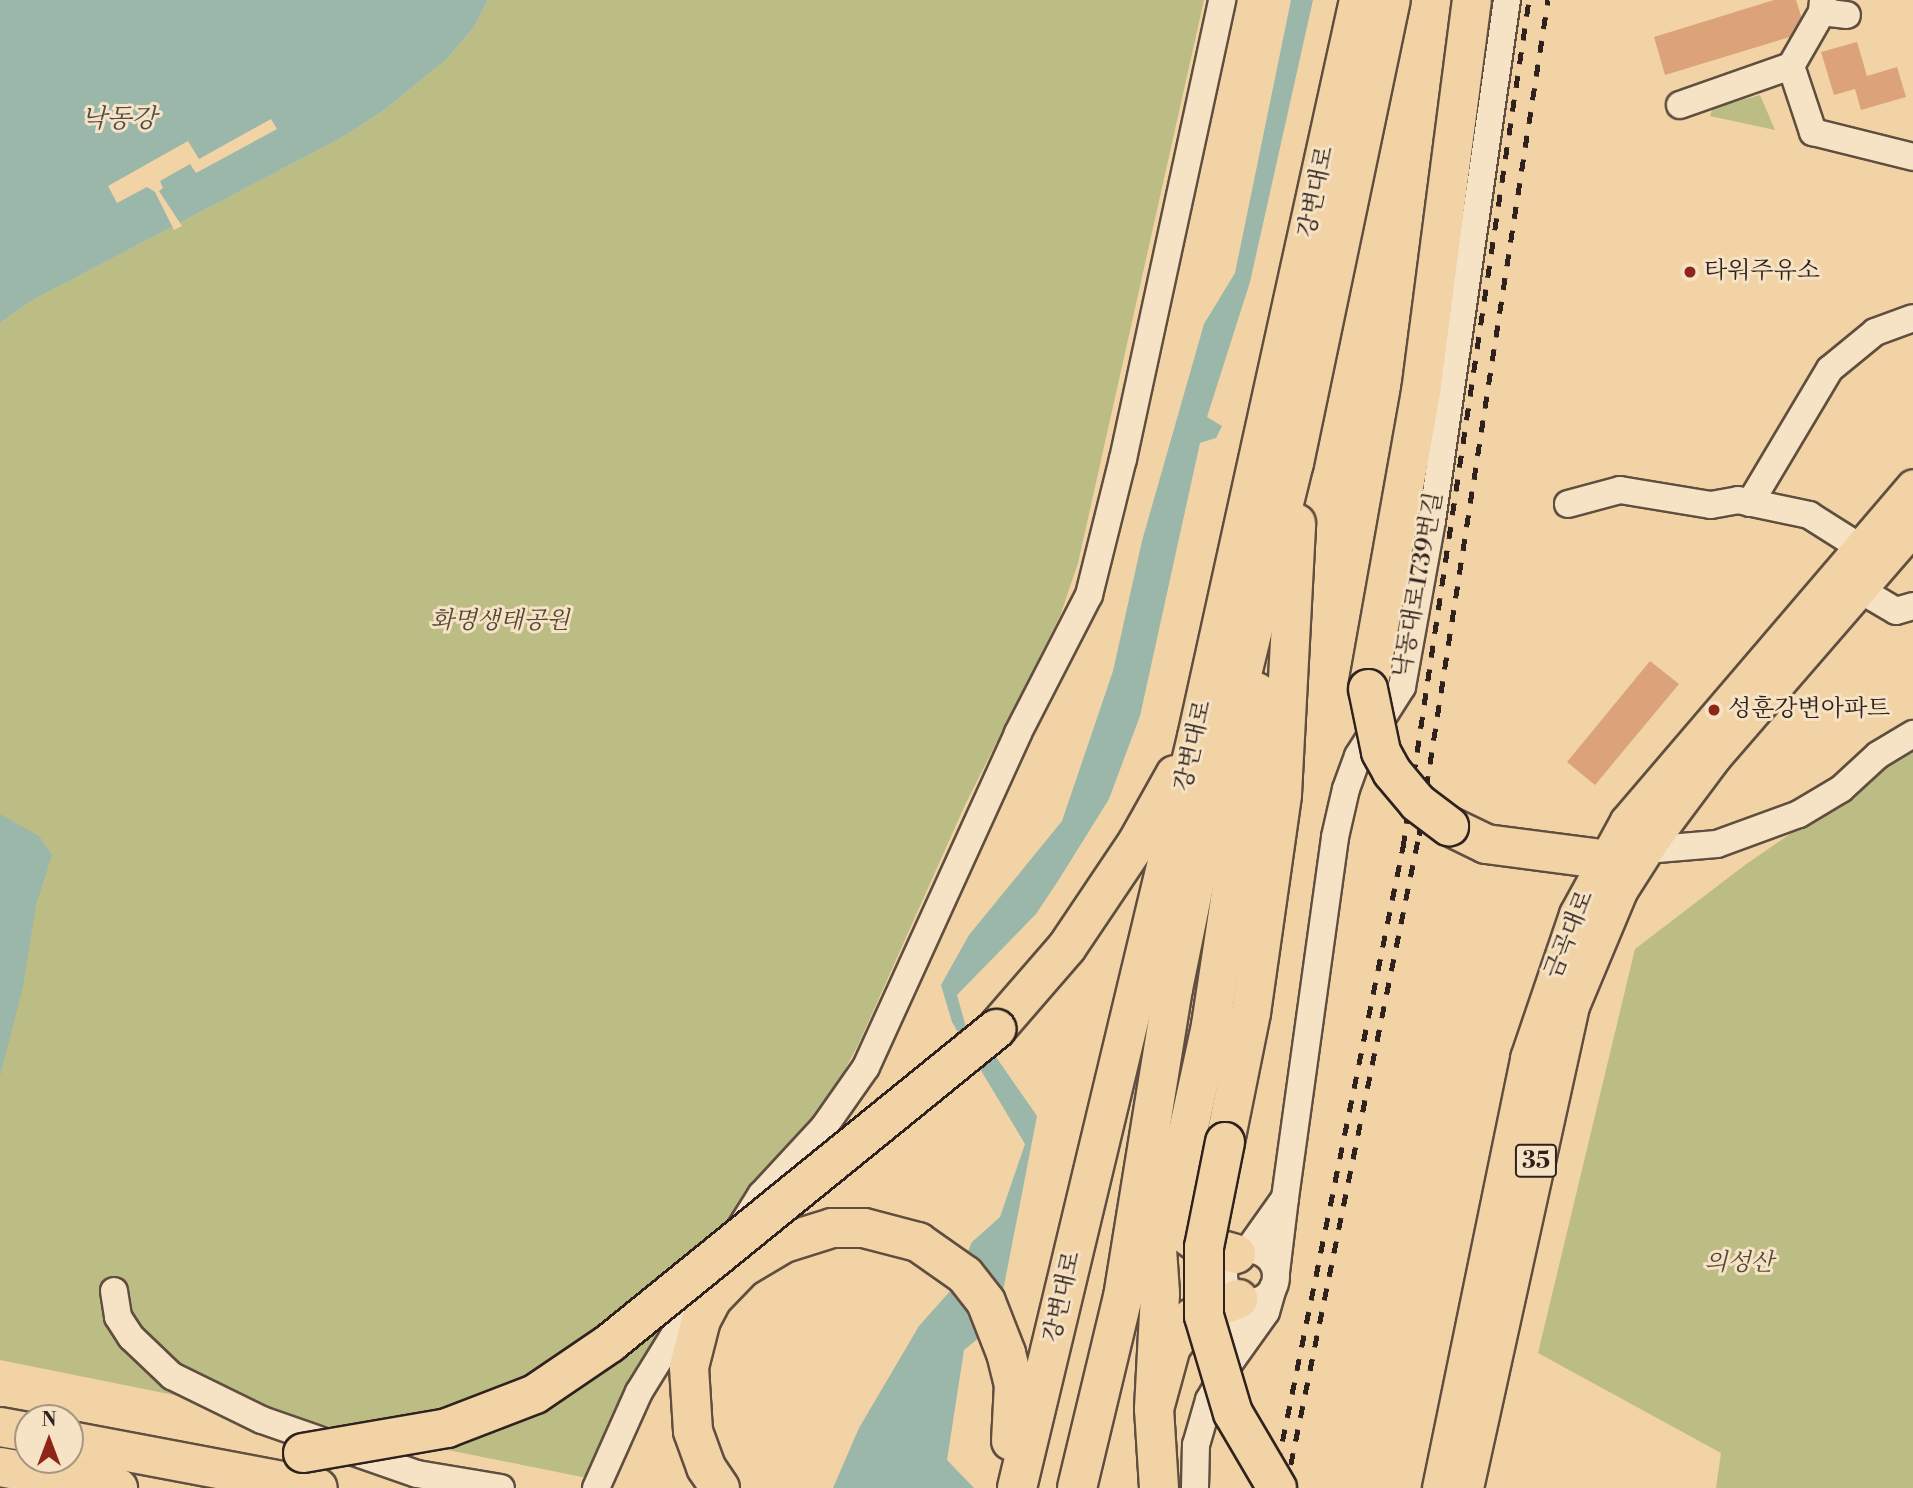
<!DOCTYPE html>
<meta charset="utf-8">
<style>
body{margin:0}
#map{position:relative;width:1913px;height:1488px;overflow:hidden;background:#f1d3a5;font-family:"Libre Bodoni","Noto Serif KR",serif}
div>[style]{position:absolute}
[style*='--x']{left:calc(var(--x)*1px);top:calc(var(--y)*1px);width:calc(var(--w)*1px);rotate:calc(var(--a)*1deg)}
.green>*{inset:0;background:#bcbc85}
.water>*{inset:0;background:#9bb7a9}
.pier>*{inset:0;background:#f1d3a5}
.building>*{inset:0;background:#dca37a}
.roads{filter:drop-shadow(2px 0 #604e40) drop-shadow(-2px 0 #604e40) drop-shadow(0 2px #604e40) drop-shadow(0 -2px #604e40)}
.minor>*{height:26px;margin:-13px;padding:0 13px;transform-origin:13px;border-radius:13px;background:#f6e2c4}
.minor>.ring{margin:-13px;padding:0;box-sizing:content-box;background:none;border:26px solid #f6e2c4;border-radius:50%}
.major>*{height:33px;margin:-16.5px;padding:0 16.5px;transform-origin:16.5px;border-radius:16.5px;background:#f1d3a5}
.highway>*{height:38px;margin:-19px;padding:0 19px;transform-origin:19px;border-radius:19px;background:#f1d3a5}
.rail>*{height:5px;margin-top:-2.5px;transform-origin:0;background:repeating-linear-gradient(90deg,#2f221e 0 12px,transparent 0 24px)}
.bridges{filter:drop-shadow(2px 0 #2f221e) drop-shadow(-2px 0 #2f221e) drop-shadow(0 2px #2f221e) drop-shadow(0 -2px #2f221e)}
.highway-bridge>*{height:38px;margin:-19px;padding:0 19px;transform-origin:19px;border-radius:19px;background:#f1d3a5}
.dots>*{width:19px;height:19px;translate:-50% -50%;box-sizing:border-box;border:4px solid #f6e2c4;border-radius:50%}
span{translate:-50% -50%;white-space:nowrap;text-align:center;line-height:1.15;-webkit-text-stroke:6px #f6e2c4;paint-order:stroke}
.shield-label span{padding:2px 5px;background:#f6e2c4;border:2px solid;border-radius:5px;-webkit-text-stroke-width:0}
.shield-label{font-size:23px;color:#2f221e;font-weight:700}
.street-label{font-size:24px;color:#2f221e}
.poi-label{font-size:24px;color:#2f221e}
.left{translate:0 -50%;text-align:left}
.park-label{font-size:24px;color:#524838;font-style:italic}
.water-label{font-size:26px;color:#4f4f48;font-style:italic}
.north{position:absolute;left:14px;top:1404px;width:70px;height:70px;box-sizing:border-box;background:#f6e2c4;border:2px solid #a69582;border-radius:50%;rotate:0deg;font-size:19px;font-weight:700;line-height:28px;text-align:center;color:#2f221e}
.north::after{content:'';display:block;margin:auto;width:24px;height:32px;background:#8f2418;clip-path:polygon(50% 0,100% 100%,50% 72%,0 100%)}
</style>
<div id="map">
<div class="green">
<div style="clip-path:polygon(488px 0,1204px 0,1078px 563px,1060px 616px,965px 805px,859px 1043px,815px 1127px,587px 1478px,0 1360px,0 323px,33px 300px,339px 139px,383px 111px,447px 59px,474px 27px)"></div>
<div style="clip-path:polygon(1760px 95px,1775px 130px,1710px 116px,1713px 108px)"></div>
<div style="clip-path:polygon(1913px 749px,1913px 1488px,1716px 1488px,1721px 1453px,1538px 1353px,1635px 949px,1745px 865px)"></div>
</div>
<div class="water">
<div style="clip-path:polygon(0 0,488px 0,474px 27px,447px 59px,383px 111px,339px 139px,33px 300px,0 323px)"></div>
<div style="clip-path:polygon(1291px 0,1313px 0,1250px 282px,1207px 417px,1222px 426px,1216px 438px,1200px 443px,1140px 716px,1109px 799px,1058px 881px,1036px 914px,957px 995px,966px 1027px,996px 1057px,1037px 1116px,1001px 1301px,986px 1332px,964px 1350px,947px 1460px,974px 1488px,833px 1488px,859px 1428px,919px 1326px,952px 1289px,972px 1242px,1000px 1217px,1025px 1144px,952px 1022px,941px 985px,969px 935px,1062px 821px,1113px 671px,1142px 541px,1204px 324px,1235px 273px)"></div>
<div style="clip-path:polygon(0 814px,39px 836px,52px 855px,36px 905px,23px 987px,0 1076px)"></div>
</div>
<div class="pier">
<div style="clip-path:polygon(271px 119px,277px 129px,196px 173px,190px 164px,160px 181px,163px 188px,159px 191px,182px 226px,174px 230px,155px 192px,147px 187px,117px 203px,108px 186px,188px 141px,199px 159px)"></div>
</div>
<div class="building">
<div style="clip-path:polygon(1774px 0,1796px 0,1806px 32px,1665px 75px,1654px 37px)"></div>
<div style="clip-path:polygon(1857px 42px,1867px 76px,1897px 67px,1906px 97px,1861px 110px,1855px 89px,1834px 95px,1821px 52px)"></div>
<div style="clip-path:polygon(1650px 661px,1679px 684px,1595px 785px,1567px 762px)"></div>
</div>
<div class="roads">
<div class="minor">
<div style="--x:1823;--y:0;--w:12;--a:95"></div>
<div style="--x:1822;--y:12;--w:62;--a:119.9"></div>
<div style="--x:1791;--y:66;--w:70;--a:71.6"></div>
<div style="--x:1813;--y:132;--w:103;--a:14"></div>
<div style="--x:1822;--y:12;--w:25;--a:7"></div>
<div style="--x:1680;--y:105;--w:118;--a:-19.4"></div>
<div style="--x:1750;--y:503;--w:156;--a:-59.2"></div>
<div style="--x:1830;--y:369;--w:58;--a:-39.4"></div>
<div style="--x:1875;--y:332;--w:40;--a:-20.2"></div>
<div style="--x:1568;--y:504;--w:54;--a:-15.1"></div>
<div style="--x:1620;--y:490;--w:92;--a:9.4"></div>
<div style="--x:1711;--y:505;--w:27;--a:-10"></div>
<div style="--x:1738;--y:500;--w:73;--a:11.9"></div>
<div style="--x:1809;--y:515;--w:58;--a:32.3"></div>
<div style="--x:1857;--y:588;--w:45;--a:30.5"></div>
<div style="--x:1896;--y:611;--w:18;--a:-16"></div>
<div style="--x:1634;--y:851;--w:83;--a:-4.8"></div>
<div style="--x:1717;--y:844;--w:87;--a:-20.1"></div>
<div style="--x:1799;--y:814;--w:49;--a:-30.8"></div>
<div style="--x:1841;--y:789;--w:50;--a:-42.6"></div>
<div style="--x:1878;--y:755;--w:41;--a:-31"></div>
<div style="--x:1285;--y:1198;--w:364;--a:-82.1"></div>
<div style="--x:1335;--y:837;--w:49;--a:-77.1"></div>
<div style="--x:1346;--y:789;--w:35;--a:-70"></div>
<div style="--x:1358;--y:756;--w:82;--a:-57.5"></div>
<div style="--x:1402;--y:687;--w:169;--a:-79.8"></div>
<div style="--x:1432;--y:521;--w:526;--a:-81.81"></div>
<div style="--x:741;--y:1227;--w:38;--a:-58"></div>
<div style="--x:761;--y:1195;--w:93;--a:-47.2"></div>
<div style="--x:824;--y:1127;--w:73;--a:-55"></div>
<div style="--x:866;--y:1067;--w:367;--a:-65.5"></div>
<div style="--x:1018;--y:733;--w:155;--a:-62.8"></div>
<div style="--x:1089;--y:595;--w:140;--a:-76"></div>
<div style="--x:1123;--y:459;--w:470;--a:-77.8"></div>
<div style="--x:1248;--y:1250;--w:64;--a:-54.6"></div>
<div style="--x:1285;--y:1198;--w:75;--a:96.9"></div>
<div class="ring" style="left:1224px;top:1250px;width:26px;height:26px"></div>
<div style="--x:114;--y:1291;--w:26;--a:81"></div>
<div style="--x:118;--y:1317;--w:24;--a:57"></div>
<div style="--x:131;--y:1337;--w:57;--a:43.6"></div>
<div style="--x:172;--y:1376;--w:100;--a:26.1"></div>
<div style="--x:262;--y:1420;--w:164;--a:19.2"></div>
<div style="--x:417;--y:1474;--w:85;--a:9.5"></div>
<div style="--x:1243;--y:1301;--w:61;--a:101.3"></div>
<div style="--x:1231;--y:1361;--w:60;--a:-54.5"></div>
<div style="--x:1266;--y:1312;--w:25;--a:-74"></div>
<div style="--x:596;--y:1488;--w:105;--a:-65.9"></div>
<div style="--x:639;--y:1392;--w:110;--a:-58.3"></div>
<div style="--x:1195;--y:1488;--w:43;--a:-88.7"></div>
<div style="--x:1196;--y:1445;--w:47;--a:-73.9"></div>
<div style="--x:1209;--y:1400;--w:34;--a:-60"></div>
</div>
<div class="major">
<div style="--x:1439;--y:1488;--w:439;--a:-78.4"></div>
<div style="--x:1527;--y:1058;--w:152;--a:-71.2"></div>
<div style="--x:1576;--y:914;--w:106;--a:-61.3"></div>
<div style="--x:1627;--y:821;--w:440;--a:-49.5"></div>
<div style="--x:1466;--y:1488;--w:494;--a:-77.6"></div>
<div style="--x:1572;--y:1006;--w:125;--a:-67.3"></div>
<div style="--x:1620;--y:891;--w:65;--a:-57.5"></div>
<div style="--x:1655;--y:836;--w:99;--a:-53.2"></div>
<div style="--x:1714;--y:757;--w:304;--a:-49.1"></div>
</div>
<div class="highway">
<div style="--x:1368;--y:689;--w:302;--a:-79.9"></div>
<div style="--x:1421;--y:392;--w:395;--a:-82.6"></div>
<div style="--x:1449;--y:826;--w:41;--a:25.9"></div>
<div style="--x:1486;--y:844;--w:117;--a:7.4"></div>
<div style="--x:996;--y:1029;--w:108;--a:-49.1"></div>
<div style="--x:1067;--y:947;--w:125;--a:-56.1"></div>
<div style="--x:1137;--y:843;--w:78;--a:-60.8"></div>
<div style="--x:1225;--y:1142;--w:132;--a:-78.6"></div>
<div style="--x:1251;--y:1013;--w:221;--a:-81.9"></div>
<div style="--x:1282;--y:794;--w:271;--a:-87"></div>
<div style="--x:1236;--y:1254;--w:40;--a:-164"></div>
<div style="--x:1198;--y:1243;--w:19;--a:-144"></div>
<div style="--x:1183;--y:1232;--w:34;--a:-107"></div>
<div style="--x:1173;--y:1200;--w:179;--a:-77.7"></div>
<div style="--x:1211;--y:1025;--w:269;--a:-81.4"></div>
<div style="--x:1251;--y:759;--w:67;--a:-84.9"></div>
<div style="--x:1154;--y:1409;--w:116;--a:-87"></div>
<div style="--x:1160;--y:1293;--w:88;--a:-93.9"></div>
<div style="--x:0;--y:1427;--w:28;--a:10"></div>
<div style="--x:70;--y:1441;--w:252;--a:10.7"></div>
<div style="--x:0;--y:1467;--w:120;--a:10.1"></div>
<div style="--x:720;--y:1488;--w:25;--a:-124"></div>
<div style="--x:706;--y:1467;--w:38;--a:-110"></div>
<div style="--x:693;--y:1431;--w:64;--a:-93.6"></div>
<div style="--x:689;--y:1367;--w:49;--a:-75.7"></div>
<div style="--x:701;--y:1320;--w:24;--a:-62"></div>
<div style="--x:712;--y:1299;--w:43;--a:-45.9"></div>
<div style="--x:742;--y:1268;--w:49;--a:-30.8"></div>
<div style="--x:784;--y:1243;--w:50;--a:-17.4"></div>
<div style="--x:832;--y:1228;--w:32;--a:0"></div>
<div style="--x:864;--y:1228;--w:56;--a:14.5"></div>
<div style="--x:918;--y:1242;--w:57;--a:35.1"></div>
<div style="--x:965;--y:1275;--w:34;--a:52"></div>
<div style="--x:986;--y:1302;--w:55;--a:68.6"></div>
<div style="--x:1006;--y:1353;--w:32;--a:76"></div>
<div style="--x:1014;--y:1384;--w:57;--a:93"></div>
<div style="--x:1017;--y:1488;--w:772;--a:-76.52"></div>
<div style="--x:1197;--y:737;--w:755;--a:-77.6"></div>
<div style="--x:1077;--y:1488;--w:196;--a:-76.5"></div>
<div style="--x:1123;--y:1297;--w:312;--a:-80.8"></div>
<div style="--x:1173;--y:989;--w:205;--a:-78.5"></div>
<div style="--x:1214;--y:788;--w:335;--a:-76.2"></div>
<div style="--x:1294;--y:463;--w:473;--a:-78.2"></div>
<div style="--x:1159;--y:1488;--w:79;--a:-93.6"></div>
<div style="--x:1154;--y:1409;--w:64;--a:-74.7"></div>
<div style="--x:1171;--y:1347;--w:36;--a:-54"></div>
<div style="--x:1192;--y:1318;--w:50;--a:-22.4"></div>
</div>
</div>
<div class="rail">
<div style="--x:1273;--y:1488;--w:654;--a:-78.54"></div>
<div style="--x:1403;--y:847;--w:856;--a:-81.54"></div>
<div style="--x:1286;--y:1488;--w:666;--a:-78.49"></div>
<div style="--x:1419;--y:835;--w:845;--a:-81.22"></div>
</div>
<div class="bridges">
<div class="highway-bridge">
<div style="--x:1368;--y:689;--w:64;--a:78.3"></div>
<div style="--x:1381;--y:752;--w:23;--a:61"></div>
<div style="--x:1392;--y:772;--w:40;--a:50"></div>
<div style="--x:1418;--y:803;--w:39;--a:37"></div>
<div style="--x:1225;--y:1142;--w:107;--a:101.3"></div>
<div style="--x:1204;--y:1247;--w:69;--a:90"></div>
<div style="--x:1204;--y:1316;--w:101;--a:73.4"></div>
<div style="--x:1233;--y:1413;--w:87;--a:59.6"></div>
<div style="--x:303;--y:1453;--w:146;--a:-9.8"></div>
<div style="--x:447;--y:1428;--w:94;--a:-21.1"></div>
<div style="--x:535;--y:1394;--w:91;--a:-34.2"></div>
<div style="--x:610;--y:1343;--w:498;--a:-39.1"></div>
</div>
</div>
<div class="dots">
<div style="left:1690px;top:272px;background:#8f2418"></div>
<div style="left:1714px;top:710px;background:#8f2418"></div>
</div>
<div class="shield-label">
<span style="left:1536px;top:1161px">35</span>
</div>
<div class="street-label">
<span style="left:1317px;top:192px;rotate:-78deg">강변대로</span>
<span style="left:1419px;top:585px;rotate:-80deg">낙동대로1739번길</span>
<span style="left:1194px;top:746px;rotate:-77deg">강변대로</span>
<span style="left:1570px;top:935px;rotate:-68deg">금곡대로</span>
<span style="left:1063px;top:1297px;rotate:-77deg">강변대로</span>
</div>
<div class="poi-label">
<span class="left" style="left:1704px;top:272px">타워주유소</span>
<span class="left" style="left:1728px;top:710px">성훈강변아파트</span>
</div>
<div class="park-label">
<span style="left:500px;top:622px">화명생태공원</span>
<span style="left:1739px;top:1264px">의성산</span>
</div>
<div class="water-label">
<span style="left:119px;top:120px">낙동강</span>
</div>
<div class="north">N</div>
</div>
